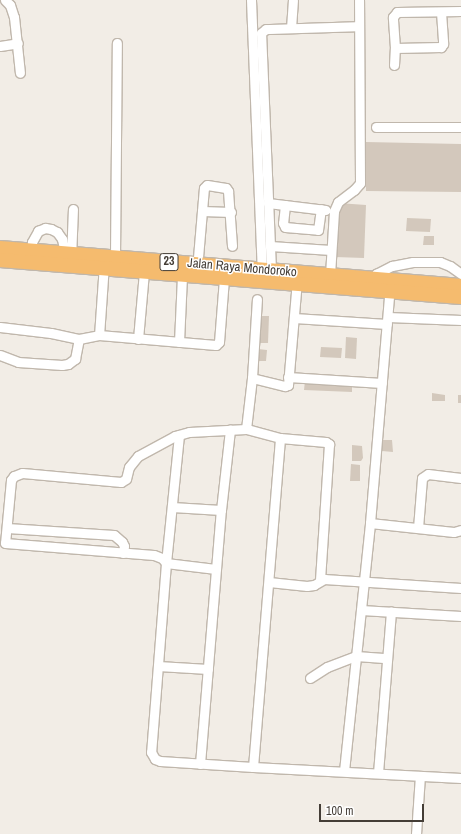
<!DOCTYPE html>
<style>
body{margin:0}
#map{position:relative;width:461px;height:834px;overflow:hidden;background:#f2ede6;font-family:"Archivo Narrow",sans-serif}
div>[style]{position:absolute}
[style*='--x']{left:calc(var(--x)*1px);top:calc(var(--y)*1px);width:calc(var(--w)*1px);rotate:calc(var(--a)*1deg)}
.building>*{inset:0;background:#d3c8bc}
.roads{filter:drop-shadow(1px 0 #c0b7ac) drop-shadow(-1px 0 #c0b7ac) drop-shadow(0 1px #c0b7ac) drop-shadow(0 -1px #c0b7ac)}
.minor>*{height:9px;margin:-4.5px;padding:0 4.5px;transform-origin:4.5px;border-radius:4.5px;background:#fff}
.highway>*{height:14px;margin:-7px;padding:0 7px;transform-origin:7px;border-radius:7px;background:#f5bb6e}
span{translate:-50% -50%;white-space:nowrap;text-align:center;line-height:1.15;-webkit-text-stroke:3px #fff;paint-order:stroke}
.shield-label span{padding:1px 3px;background:#fff;border:1px solid;border-radius:3px;-webkit-text-stroke-width:0}
.shield-label{font-size:12px;color:#443d36;font-weight:700}
.street-label{font-size:13px;color:#443d36}
.scale{position:absolute;left:319px;top:804px;width:105px;height:18px;box-sizing:border-box;border:2px solid #443d36;border-top:0;padding-left:5px;font-size:12px;line-height:14px;white-space:nowrap;color:#443d36;-webkit-text-stroke:3px #fff;paint-order:stroke}
</style>
<div id="map">
<div class="building">
<div style="clip-path:polygon(366px 142px,461px 144px,461px 192px,366px 191px)"></div>
<div style="clip-path:polygon(338px 203px,366px 205px,364px 258px,335px 257px)"></div>
<div style="clip-path:polygon(407px 218px,431px 219px,430px 232px,406px 231px)"></div>
<div style="clip-path:polygon(424px 236px,434px 236px,434px 245px,423px 245px)"></div>
<div style="clip-path:polygon(259px 316px,269px 316px,268px 343px,258px 343px)"></div>
<div style="clip-path:polygon(346px 337px,357px 338px,356px 359px,345px 358px)"></div>
<div style="clip-path:polygon(321px 347px,342px 348px,341px 358px,320px 357px)"></div>
<div style="clip-path:polygon(258px 349px,267px 350px,266px 361px,257px 361px)"></div>
<div style="clip-path:polygon(305px 381px,352px 383px,352px 392px,304px 390px)"></div>
<div style="clip-path:polygon(432px 393px,445px 395px,445px 401px,432px 401px)"></div>
<div style="clip-path:polygon(458px 395px,461px 395px,461px 403px,458px 403px)"></div>
<div style="clip-path:polygon(382px 440px,392px 440px,393px 452px,382px 451px,381px 443px,382px 443px)"></div>
<div style="clip-path:polygon(352px 445px,362px 446px,363px 458px,361px 461px,352px 461px)"></div>
<div style="clip-path:polygon(351px 464px,360px 465px,360px 481px,350px 481px)"></div>
</div>
<div class="roads">
<div class="minor">
<div style="--x:5;--y:0;--w:7;--a:45"></div>
<div style="--x:10;--y:5;--w:13;--a:72"></div>
<div style="--x:14;--y:17;--w:56;--a:83.9"></div>
<div style="--x:251;--y:0;--w:274;--a:87.7"></div>
<div style="--x:441;--y:12;--w:32;--a:86"></div>
<div style="--x:443;--y:44;--w:4;--a:124"></div>
<div style="--x:441;--y:47;--w:46;--a:178.8"></div>
<div style="--x:395;--y:48;--w:31;--a:-94"></div>
<div style="--x:393;--y:17;--w:6;--a:-51"></div>
<div style="--x:397;--y:12;--w:64;--a:-0.9"></div>
<div style="--x:291;--y:28;--w:28;--a:-86"></div>
<div style="--x:0;--y:46;--w:18;--a:-9"></div>
<div style="--x:394;--y:65;--w:17;--a:-87"></div>
<div style="--x:376;--y:127;--w:85;--a:0"></div>
<div style="--x:268;--y:203;--w:58;--a:6.9"></div>
<div style="--x:285;--y:205;--w:18;--a:96"></div>
<div style="--x:283;--y:223;--w:4;--a:63"></div>
<div style="--x:285;--y:227;--w:33;--a:5"></div>
<div style="--x:318;--y:230;--w:21;--a:-82"></div>
<div style="--x:202;--y:211;--w:29;--a:2"></div>
<div style="--x:270;--y:246;--w:61;--a:3.8"></div>
<div style="--x:31;--y:250;--w:8;--a:-83"></div>
<div style="--x:32;--y:242;--w:13;--a:-61"></div>
<div style="--x:38;--y:231;--w:8;--a:-23"></div>
<div style="--x:45;--y:228;--w:6;--a:9"></div>
<div style="--x:51;--y:229;--w:7;--a:27"></div>
<div style="--x:57;--y:232;--w:9;--a:54"></div>
<div style="--x:62;--y:239;--w:14;--a:78"></div>
<div style="--x:115;--y:257;--w:214;--a:-89.5"></div>
<div style="--x:71;--y:258;--w:49;--a:-87.7"></div>
<div style="--x:104;--y:264;--w:71;--a:94"></div>
<div style="--x:99;--y:335;--w:117;--a:4.9"></div>
<div style="--x:216;--y:345;--w:4;--a:-45"></div>
<div style="--x:219;--y:342;--w:64;--a:-85.5"></div>
<div style="--x:197;--y:269;--w:81;--a:-85.1"></div>
<div style="--x:204;--y:188;--w:4;--a:-45"></div>
<div style="--x:207;--y:185;--w:19;--a:9"></div>
<div style="--x:226;--y:188;--w:4;--a:56"></div>
<div style="--x:228;--y:191;--w:55;--a:85.8"></div>
<div style="--x:271;--y:270;--w:237;--a:-92.4"></div>
<div style="--x:261;--y:33;--w:6;--a:-39"></div>
<div style="--x:266;--y:29;--w:93;--a:-1.8"></div>
<div style="--x:330;--y:275;--w:64;--a:-86.4"></div>
<div style="--x:334;--y:211;--w:10;--a:-66"></div>
<div style="--x:338;--y:202;--w:20;--a:-37"></div>
<div style="--x:354;--y:190;--w:9;--a:-49"></div>
<div style="--x:360;--y:183;--w:183;--a:-90.3"></div>
<div style="--x:373;--y:281;--w:8;--a:-67"></div>
<div style="--x:376;--y:274;--w:18;--a:-27"></div>
<div style="--x:392;--y:266;--w:21;--a:-11"></div>
<div style="--x:413;--y:262;--w:27;--a:0"></div>
<div style="--x:440;--y:262;--w:11;--a:22"></div>
<div style="--x:450;--y:266;--w:14;--a:36"></div>
<div style="--x:388;--y:317;--w:73;--a:2.4"></div>
<div style="--x:294;--y:318;--w:93;--a:3.7"></div>
<div style="--x:0;--y:327;--w:51;--a:6.7"></div>
<div style="--x:51;--y:333;--w:29;--a:12"></div>
<div style="--x:138;--y:339;--w:67;--a:-84.9"></div>
<div style="--x:179;--y:342;--w:67;--a:-87.4"></div>
<div style="--x:0;--y:355;--w:19;--a:21"></div>
<div style="--x:18;--y:362;--w:44;--a:3.9"></div>
<div style="--x:62;--y:365;--w:6;--a:-9"></div>
<div style="--x:68;--y:364;--w:9;--a:-36"></div>
<div style="--x:75;--y:359;--w:20;--a:-79"></div>
<div style="--x:79;--y:339;--w:20;--a:-11"></div>
<div style="--x:288;--y:377;--w:94;--a:3.7"></div>
<div style="--x:252;--y:378;--w:34;--a:14"></div>
<div style="--x:285;--y:386;--w:3;--a:-18"></div>
<div style="--x:288;--y:385;--w:106;--a:-85.1"></div>
<div style="--x:246;--y:429;--w:51;--a:-83.3"></div>
<div style="--x:252;--y:378;--w:79;--a:-86.4"></div>
<div style="--x:179;--y:435;--w:129;--a:95.8"></div>
<div style="--x:166;--y:563;--w:50;--a:6.8"></div>
<div style="--x:280;--y:438;--w:46;--a:5"></div>
<div style="--x:326;--y:442;--w:4;--a:34"></div>
<div style="--x:329;--y:444;--w:137;--a:93.8"></div>
<div style="--x:172;--y:507;--w:49;--a:3.5"></div>
<div style="--x:370;--y:523;--w:84;--a:6.1"></div>
<div style="--x:454;--y:532;--w:7;--a:-16"></div>
<div style="--x:7;--y:528;--w:107;--a:3.7"></div>
<div style="--x:114;--y:535;--w:11;--a:41"></div>
<div style="--x:122;--y:542;--w:4;--a:63"></div>
<div style="--x:124;--y:546;--w:7;--a:98"></div>
<div style="--x:418;--y:528;--w:50;--a:-85.4"></div>
<div style="--x:422;--y:478;--w:7;--a:-34"></div>
<div style="--x:428;--y:474;--w:33;--a:7"></div>
<div style="--x:269;--y:582;--w:38;--a:6"></div>
<div style="--x:307;--y:586;--w:7;--a:-8"></div>
<div style="--x:314;--y:585;--w:12;--a:-31"></div>
<div style="--x:324;--y:579;--w:137;--a:3.8"></div>
<div style="--x:361;--y:610;--w:100;--a:3.4"></div>
<div style="--x:158;--y:666;--w:50;--a:3.4"></div>
<div style="--x:310;--y:678;--w:20;--a:-33"></div>
<div style="--x:327;--y:667;--w:31;--a:-21"></div>
<div style="--x:356;--y:656;--w:31;--a:4"></div>
<div style="--x:200;--y:764;--w:255;--a:-85.3"></div>
<div style="--x:221;--y:510;--w:81;--a:-83.6"></div>
<div style="--x:253;--y:767;--w:330;--a:-85.3"></div>
<div style="--x:280;--y:438;--w:35;--a:-165"></div>
<div style="--x:246;--y:429;--w:57;--a:177"></div>
<div style="--x:189;--y:432;--w:15;--a:164"></div>
<div style="--x:175;--y:436;--w:42;--a:151.6"></div>
<div style="--x:138;--y:456;--w:14;--a:129"></div>
<div style="--x:129;--y:467;--w:12;--a:104"></div>
<div style="--x:126;--y:479;--w:6;--a:149"></div>
<div style="--x:121;--y:482;--w:99;--a:-174.8"></div>
<div style="--x:22;--y:473;--w:9;--a:159"></div>
<div style="--x:14;--y:476;--w:5;--a:127"></div>
<div style="--x:11;--y:480;--w:63;--a:95.4"></div>
<div style="--x:5;--y:543;--w:149;--a:4.6"></div>
<div style="--x:154;--y:555;--w:9;--a:21"></div>
<div style="--x:162;--y:558;--w:6;--a:51"></div>
<div style="--x:166;--y:563;--w:190;--a:94.5"></div>
<div style="--x:151;--y:752;--w:8;--a:60"></div>
<div style="--x:155;--y:759;--w:5;--a:22"></div>
<div style="--x:160;--y:761;--w:93;--a:3.7"></div>
<div style="--x:253;--y:767;--w:208;--a:3"></div>
<div style="--x:344;--y:771;--w:249;--a:-84"></div>
<div style="--x:370;--y:523;--w:237;--a:-85.2"></div>
<div style="--x:378;--y:773;--w:162;--a:-85.4"></div>
<div style="--x:416;--y:834;--w:58;--a:-86.1"></div>
</div>
<div class="highway">
<div style="--x:0;--y:248;--w:463;--a:4.7"></div>
<div style="--x:0;--y:260;--w:462;--a:4.6"></div>
</div>
</div>
<div class="shield-label">
<span style="left:169px;top:262px">23</span>
</div>
<div class="street-label">
<span style="left:242px;top:268px;rotate:5deg">Jalan Raya Mondoroko</span>
</div>
<div class="scale">100 m</div>
</div>
